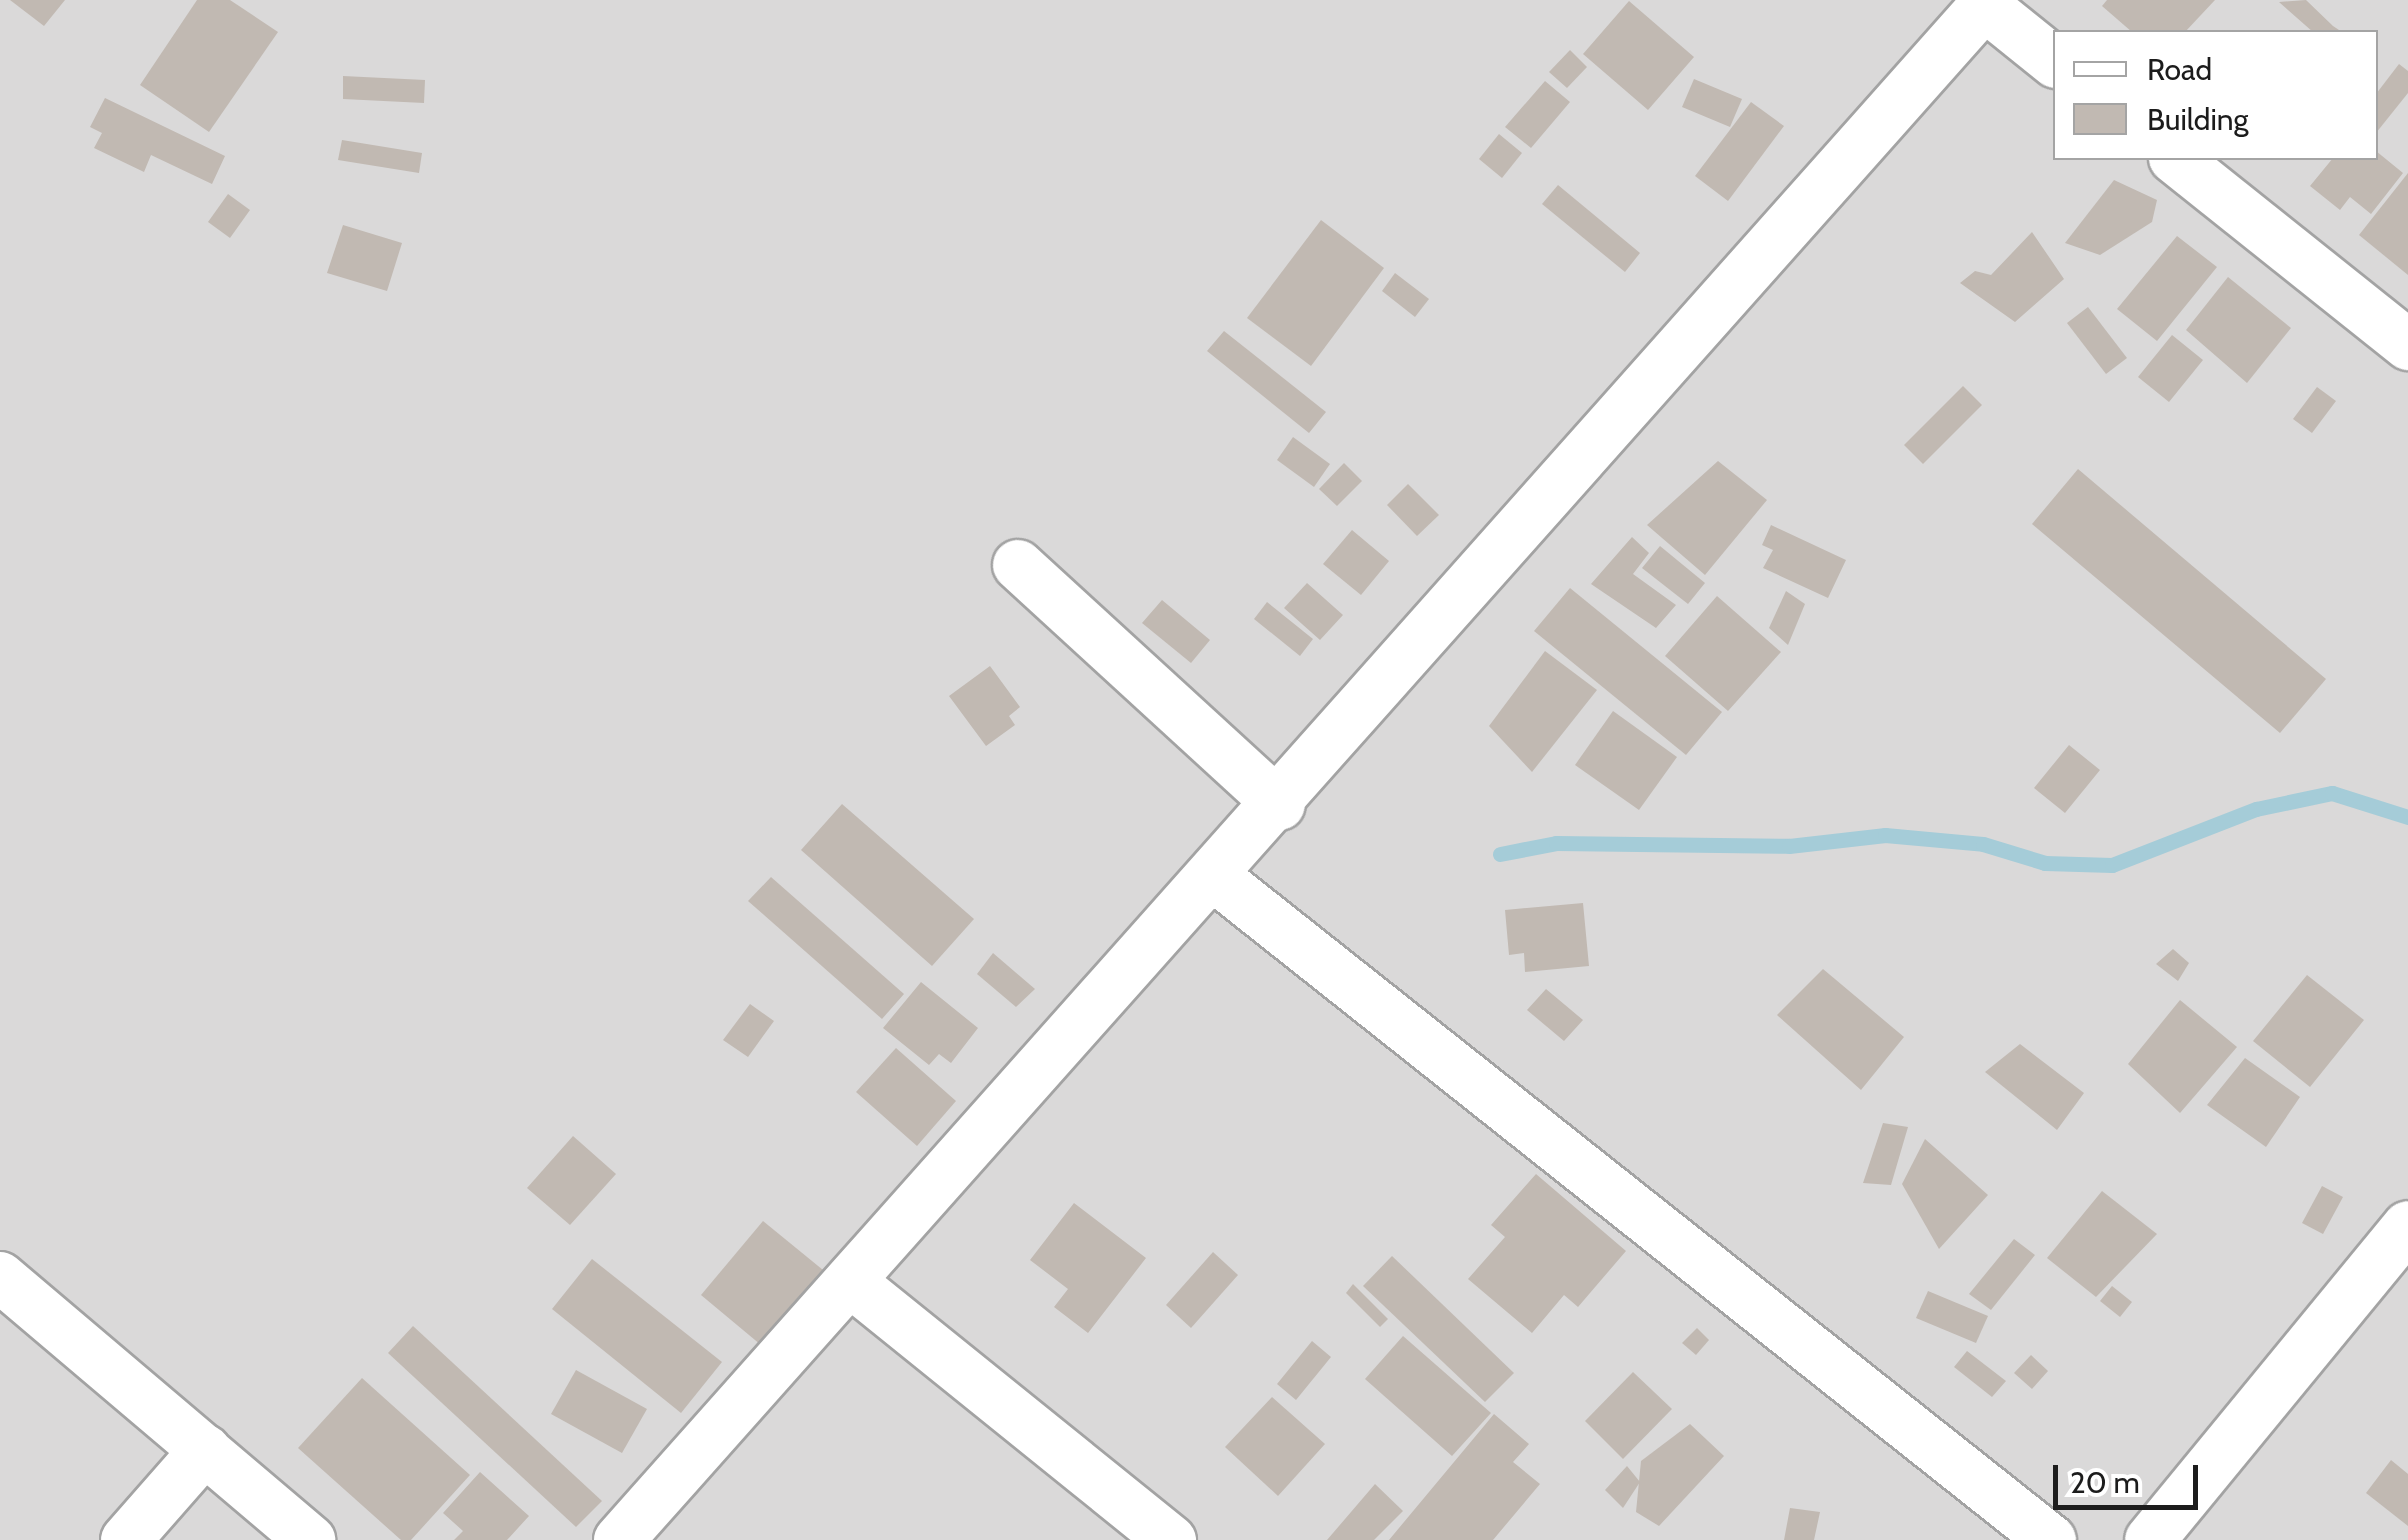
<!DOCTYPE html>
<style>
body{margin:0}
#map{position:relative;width:2408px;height:1540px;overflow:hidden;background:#edeae2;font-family:Cabin,sans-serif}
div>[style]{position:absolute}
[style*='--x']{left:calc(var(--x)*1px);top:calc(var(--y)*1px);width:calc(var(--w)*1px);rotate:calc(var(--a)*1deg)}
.residential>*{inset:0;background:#dad9d9}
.stream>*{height:15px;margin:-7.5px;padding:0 7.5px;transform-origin:7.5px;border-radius:7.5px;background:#a5ccd8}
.building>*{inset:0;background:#c1b9b2}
.roads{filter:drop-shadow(2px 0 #a3a3a3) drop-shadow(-2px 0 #a3a3a3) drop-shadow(0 2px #a3a3a3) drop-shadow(0 -2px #a3a3a3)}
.minor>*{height:50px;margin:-25px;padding:0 25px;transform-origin:25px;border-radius:25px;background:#fff}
span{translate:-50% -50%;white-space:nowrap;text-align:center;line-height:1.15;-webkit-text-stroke:8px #fff;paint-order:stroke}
.legend{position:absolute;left:2053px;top:30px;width:325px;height:130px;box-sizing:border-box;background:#fff;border:2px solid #a4a4a4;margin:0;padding:12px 18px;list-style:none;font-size:30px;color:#1c1c1c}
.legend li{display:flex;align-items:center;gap:20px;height:50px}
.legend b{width:50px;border:2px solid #a4a4a4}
.scale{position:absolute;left:2053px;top:1465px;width:145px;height:45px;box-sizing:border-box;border:5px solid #1c1c1c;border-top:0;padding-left:12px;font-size:30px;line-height:35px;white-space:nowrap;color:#1c1c1c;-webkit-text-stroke:8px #fff;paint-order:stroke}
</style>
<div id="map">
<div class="residential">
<div style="clip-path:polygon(evenodd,0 0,2408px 0,2408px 1540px,0 1540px,0 0,2056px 32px,2376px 32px,2376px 158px,2056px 158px,2056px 32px)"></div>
</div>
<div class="stream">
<div style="--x:1500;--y:854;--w:57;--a:-11.1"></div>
<div style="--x:1556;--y:843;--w:233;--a:0.7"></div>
<div style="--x:1789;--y:846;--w:97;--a:-6.5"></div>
<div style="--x:1885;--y:835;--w:98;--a:5.2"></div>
<div style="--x:1983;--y:844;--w:65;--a:17"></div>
<div style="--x:2045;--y:863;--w:67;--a:1.7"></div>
<div style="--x:2112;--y:865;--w:155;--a:-21.3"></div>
<div style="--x:2256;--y:809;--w:78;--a:-11.9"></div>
<div style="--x:2332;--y:793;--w:80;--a:17.5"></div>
</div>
<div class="building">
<div style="clip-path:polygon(10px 0,65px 0,44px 26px)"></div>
<div style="clip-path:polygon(197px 0,230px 0,278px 32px,209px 132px,140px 85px)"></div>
<div style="clip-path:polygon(2107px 0,2215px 0,2185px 32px,2132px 32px,2102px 6px)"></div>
<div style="clip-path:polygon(2306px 0,2333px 26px,2342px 32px,2313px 32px,2279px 2px)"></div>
<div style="clip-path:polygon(1629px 1px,1694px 57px,1648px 110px,1583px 54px)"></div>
<div style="clip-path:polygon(1570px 50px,1587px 67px,1567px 88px,1549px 72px)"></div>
<div style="clip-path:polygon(2399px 64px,2408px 71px,2408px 93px,2376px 133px,2376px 94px)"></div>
<div style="clip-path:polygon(343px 76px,425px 80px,424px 103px,343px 99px)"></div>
<div style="clip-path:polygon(1694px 79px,1742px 99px,1730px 127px,1682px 107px)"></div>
<div style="clip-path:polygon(1545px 81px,1570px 102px,1531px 148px,1505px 127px)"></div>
<div style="clip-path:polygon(105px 98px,225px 156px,212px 184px,151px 155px,144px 172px,94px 148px,102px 133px,90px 127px)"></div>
<div style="clip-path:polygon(1751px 102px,1784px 126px,1728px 201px,1695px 176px)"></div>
<div style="clip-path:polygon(1499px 134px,1522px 153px,1502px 178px,1479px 159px)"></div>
<div style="clip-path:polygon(342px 140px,422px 153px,419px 173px,338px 160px)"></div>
<div style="clip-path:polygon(2376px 151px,2403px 173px,2371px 214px,2350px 197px,2340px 210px,2310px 186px,2333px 158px,2376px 158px)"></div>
<div style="clip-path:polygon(2408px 173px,2408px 275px,2359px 235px)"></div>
<div style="clip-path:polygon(2114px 180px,2157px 200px,2152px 222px,2100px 255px,2065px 243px)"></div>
<div style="clip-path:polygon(1558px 185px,1640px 253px,1625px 272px,1542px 204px)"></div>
<div style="clip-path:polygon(228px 194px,250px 210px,230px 238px,208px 222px)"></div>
<div style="clip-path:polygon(1321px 220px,1384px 268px,1311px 366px,1247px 318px)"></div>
<div style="clip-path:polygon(343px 225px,402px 243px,387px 291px,327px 273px)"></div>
<div style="clip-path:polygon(2032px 232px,2064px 279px,2015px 322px,1960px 283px,1975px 271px,1991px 275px)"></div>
<div style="clip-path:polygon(2177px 236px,2217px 267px,2157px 341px,2117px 309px)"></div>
<div style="clip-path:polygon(1395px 273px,1429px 299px,1415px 317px,1382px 291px)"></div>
<div style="clip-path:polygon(2228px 277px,2291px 328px,2247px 383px,2186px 330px)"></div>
<div style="clip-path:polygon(2088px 307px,2127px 358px,2106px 374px,2067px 323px)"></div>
<div style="clip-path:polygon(1224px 331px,1326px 412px,1309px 433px,1207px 351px)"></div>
<div style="clip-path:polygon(2172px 335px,2203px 360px,2169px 402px,2138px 377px)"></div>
<div style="clip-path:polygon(1963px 386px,1982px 405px,1923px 464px,1904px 445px)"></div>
<div style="clip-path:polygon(2317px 387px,2336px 401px,2312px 433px,2293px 419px)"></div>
<div style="clip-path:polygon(1293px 437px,1330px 464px,1314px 487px,1277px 460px)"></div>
<div style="clip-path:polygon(1718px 461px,1767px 500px,1705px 575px,1647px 525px)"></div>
<div style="clip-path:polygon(1344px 463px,1362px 481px,1337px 506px,1319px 489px)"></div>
<div style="clip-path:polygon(2078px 469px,2326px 679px,2280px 733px,2032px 524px)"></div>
<div style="clip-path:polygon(1408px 484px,1439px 515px,1417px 536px,1387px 505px)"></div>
<div style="clip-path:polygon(1771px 525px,1846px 560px,1828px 598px,1763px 568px,1773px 550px,1762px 545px)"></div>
<div style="clip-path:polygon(1352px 530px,1389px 561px,1361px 595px,1323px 564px)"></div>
<div style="clip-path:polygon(1632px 537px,1649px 553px,1633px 574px,1676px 605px,1656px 628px,1591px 584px)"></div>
<div style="clip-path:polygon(1660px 546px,1705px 583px,1688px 604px,1642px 568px)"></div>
<div style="clip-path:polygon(1307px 583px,1343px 615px,1320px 640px,1284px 608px)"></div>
<div style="clip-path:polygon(1570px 588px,1722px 712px,1686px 755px,1534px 631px)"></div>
<div style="clip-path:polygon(1786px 591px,1805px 604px,1788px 645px,1769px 628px)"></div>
<div style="clip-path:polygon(1717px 596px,1781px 652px,1728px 711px,1665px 656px)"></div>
<div style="clip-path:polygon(1162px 600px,1210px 640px,1191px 663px,1142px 623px)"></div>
<div style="clip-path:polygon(1267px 602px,1313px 639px,1300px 656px,1254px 619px)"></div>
<div style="clip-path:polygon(1545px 651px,1597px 690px,1532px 772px,1489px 726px)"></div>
<div style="clip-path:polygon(990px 666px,1020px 707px,1009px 716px,1015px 725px,986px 746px,949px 696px)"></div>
<div style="clip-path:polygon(1613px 711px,1677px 757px,1639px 810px,1575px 765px)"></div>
<div style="clip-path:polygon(2069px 745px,2100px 770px,2065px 813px,2034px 788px)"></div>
<div style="clip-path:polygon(842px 804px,974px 919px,932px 966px,801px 850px)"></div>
<div style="clip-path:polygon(771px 877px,904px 994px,882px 1019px,748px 901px)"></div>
<div style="clip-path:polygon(1583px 903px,1589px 966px,1525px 972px,1524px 953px,1509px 955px,1505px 910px)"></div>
<div style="clip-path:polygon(2173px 949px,2189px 963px,2178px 981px,2156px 964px)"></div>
<div style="clip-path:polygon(993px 953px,1035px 989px,1016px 1007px,977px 974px)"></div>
<div style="clip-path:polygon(1823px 969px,1904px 1037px,1861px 1090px,1777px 1015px)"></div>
<div style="clip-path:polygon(2307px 975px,2364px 1020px,2310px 1087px,2253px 1041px)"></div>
<div style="clip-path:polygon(921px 982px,978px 1028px,951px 1063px,939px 1054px,929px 1065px,883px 1028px)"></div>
<div style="clip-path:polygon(1546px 989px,1583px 1020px,1564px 1041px,1527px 1010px)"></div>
<div style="clip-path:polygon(2180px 1000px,2237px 1047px,2180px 1113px,2128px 1064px)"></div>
<div style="clip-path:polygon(750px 1004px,774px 1021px,748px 1057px,723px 1040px)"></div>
<div style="clip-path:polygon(2020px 1044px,2084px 1093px,2057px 1130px,1985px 1072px)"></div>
<div style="clip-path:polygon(896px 1048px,956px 1101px,917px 1146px,856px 1092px)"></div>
<div style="clip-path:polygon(2245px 1058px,2300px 1097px,2266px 1147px,2207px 1105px)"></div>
<div style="clip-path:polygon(1883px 1123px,1908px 1127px,1891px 1185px,1863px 1183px)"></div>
<div style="clip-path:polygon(573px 1136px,616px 1174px,570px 1225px,527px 1188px)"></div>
<div style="clip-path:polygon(1925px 1139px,1988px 1195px,1939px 1249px,1902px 1184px)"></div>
<div style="clip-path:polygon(1536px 1174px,1626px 1251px,1578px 1307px,1564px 1295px,1532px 1333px,1468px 1279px,1505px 1237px,1491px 1225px)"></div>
<div style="clip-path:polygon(2322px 1186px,2343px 1197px,2323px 1234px,2302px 1223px)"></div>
<div style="clip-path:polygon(2102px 1191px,2157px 1234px,2096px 1297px,2047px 1258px)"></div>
<div style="clip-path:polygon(1074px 1203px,1146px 1258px,1088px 1333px,1054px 1307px,1068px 1289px,1030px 1260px)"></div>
<div style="clip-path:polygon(763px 1221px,823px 1270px,761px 1345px,701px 1295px)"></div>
<div style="clip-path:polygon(2014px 1239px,2035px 1255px,1991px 1310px,1969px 1294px)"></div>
<div style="clip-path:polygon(1213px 1252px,1238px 1275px,1191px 1328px,1166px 1305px)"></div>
<div style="clip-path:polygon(1392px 1256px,1514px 1373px,1485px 1402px,1363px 1286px)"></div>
<div style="clip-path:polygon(592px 1259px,722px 1362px,681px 1413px,552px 1309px)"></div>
<div style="clip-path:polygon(1353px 1284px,1388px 1319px,1380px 1327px,1346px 1293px)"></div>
<div style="clip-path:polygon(2112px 1286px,2132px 1302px,2120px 1317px,2100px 1301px)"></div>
<div style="clip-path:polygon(1928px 1291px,1988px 1316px,1976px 1343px,1916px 1318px)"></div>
<div style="clip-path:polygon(413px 1326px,602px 1501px,576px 1527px,388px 1353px)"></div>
<div style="clip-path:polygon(1697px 1328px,1709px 1340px,1696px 1355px,1682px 1343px)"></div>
<div style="clip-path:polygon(1403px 1336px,1491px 1413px,1452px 1456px,1365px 1379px)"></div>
<div style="clip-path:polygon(1312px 1341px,1331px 1357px,1296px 1400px,1277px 1384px)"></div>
<div style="clip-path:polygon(1967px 1351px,2006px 1381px,1992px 1397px,1954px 1367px)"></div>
<div style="clip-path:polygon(2031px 1355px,2048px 1371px,2032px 1389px,2014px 1373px)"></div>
<div style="clip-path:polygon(576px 1370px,647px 1409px,622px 1453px,551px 1414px)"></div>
<div style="clip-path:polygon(1633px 1372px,1672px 1409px,1623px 1459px,1585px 1421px)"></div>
<div style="clip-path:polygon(362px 1378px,470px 1475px,411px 1540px,401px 1540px,298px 1448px)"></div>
<div style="clip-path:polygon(1272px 1397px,1325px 1444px,1278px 1496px,1225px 1447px)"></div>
<div style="clip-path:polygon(1494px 1414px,1529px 1444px,1513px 1462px,1540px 1484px,1493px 1540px,1389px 1540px)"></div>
<div style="clip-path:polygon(1690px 1424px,1724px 1456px,1659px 1526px,1636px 1512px,1641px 1461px)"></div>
<div style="clip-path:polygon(2391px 1460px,2408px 1474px,2408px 1526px,2366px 1493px)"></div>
<div style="clip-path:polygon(1627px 1466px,1640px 1482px,1623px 1508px,1605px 1490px)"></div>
<div style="clip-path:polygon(480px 1472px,529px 1516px,507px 1540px,454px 1540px,463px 1531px,443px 1513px)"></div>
<div style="clip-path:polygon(1375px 1484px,1403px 1511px,1374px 1540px,1327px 1540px)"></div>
<div style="clip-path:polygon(1790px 1508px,1820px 1512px,1814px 1540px,1784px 1540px)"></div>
</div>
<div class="roads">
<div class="minor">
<div style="--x:1985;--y:6;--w:91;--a:38.8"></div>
<div style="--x:2174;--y:158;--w:300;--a:38.6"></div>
<div style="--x:1018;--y:565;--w:355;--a:42.5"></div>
<div style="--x:1215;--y:877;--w:1067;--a:38.42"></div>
<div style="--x:0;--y:1277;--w:407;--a:40.3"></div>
<div style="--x:852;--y:1283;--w:410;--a:38.9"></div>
<div style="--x:126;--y:1540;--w:120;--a:-48.7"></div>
<div style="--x:619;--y:1540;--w:2061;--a:-48.34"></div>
<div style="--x:2150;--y:1540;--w:406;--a:-50.6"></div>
</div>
</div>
<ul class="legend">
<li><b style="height:12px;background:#fff"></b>Road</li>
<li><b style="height:28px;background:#c1b9b2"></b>Building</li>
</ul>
<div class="scale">20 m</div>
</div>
